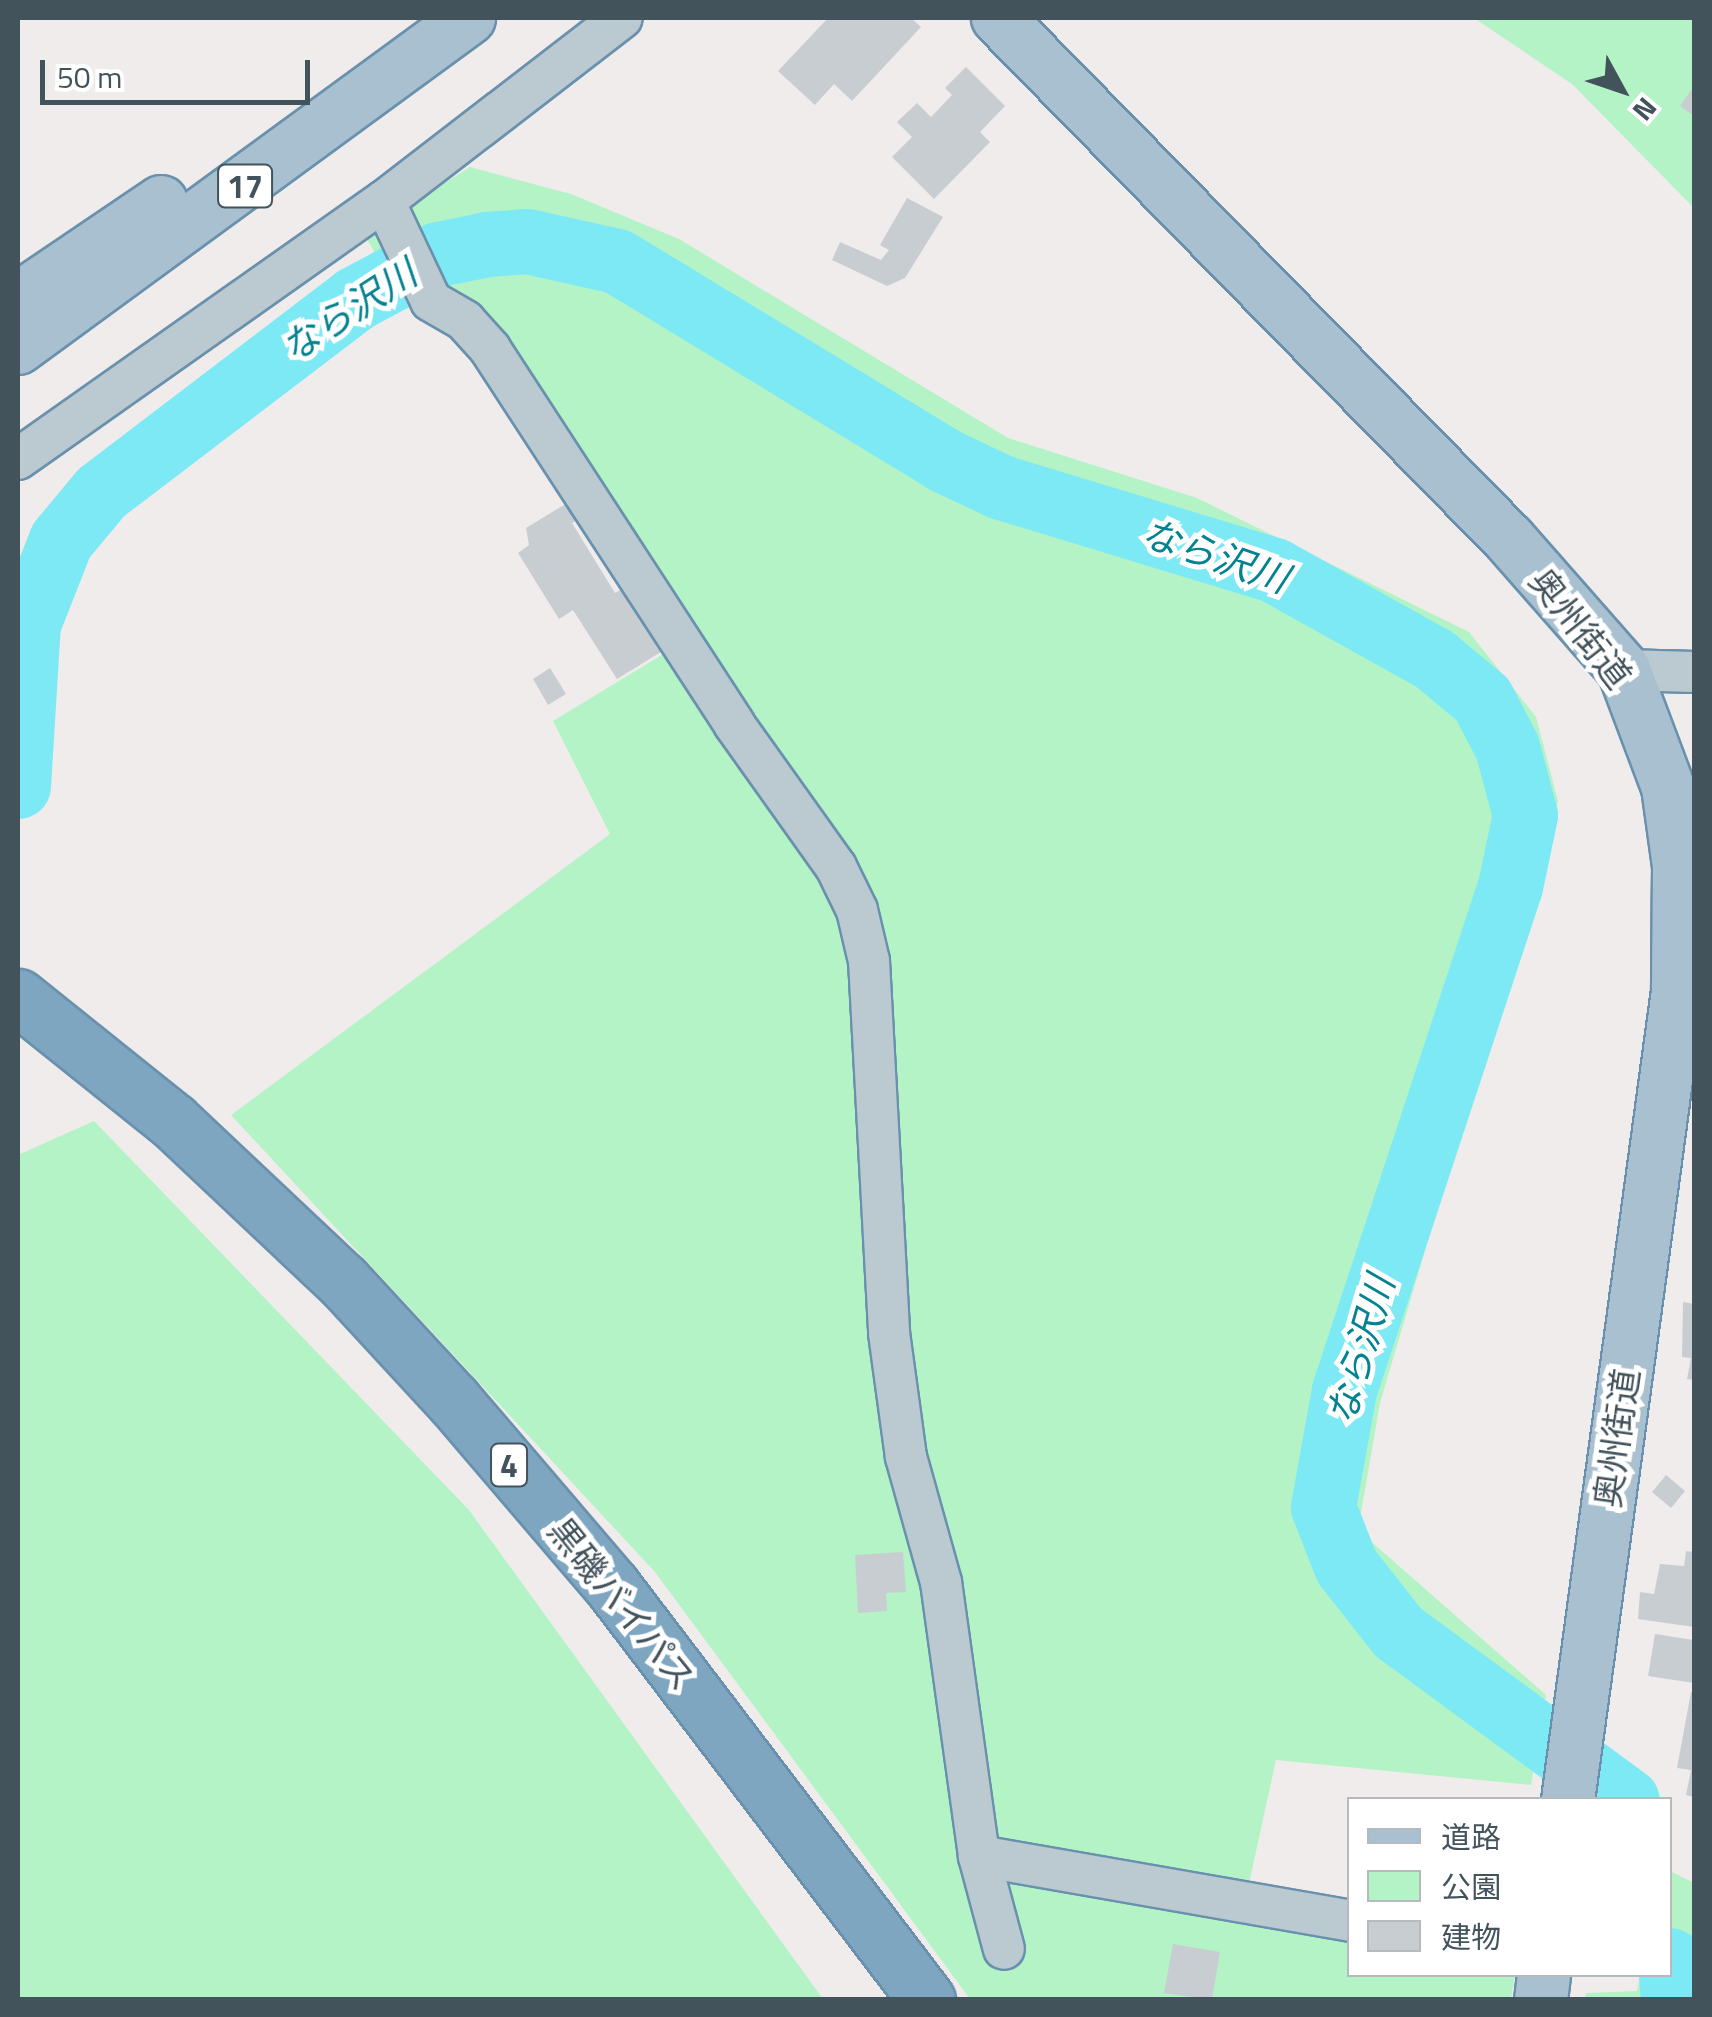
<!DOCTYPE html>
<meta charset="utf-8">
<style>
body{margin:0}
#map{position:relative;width:1712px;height:2017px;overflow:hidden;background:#f0ecec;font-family:"Titillium Web","Noto Sans JP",sans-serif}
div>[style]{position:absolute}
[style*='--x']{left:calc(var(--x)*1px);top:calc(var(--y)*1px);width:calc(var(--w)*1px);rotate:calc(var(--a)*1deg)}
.green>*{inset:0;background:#b4f3c6}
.river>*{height:65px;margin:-32.5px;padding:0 32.5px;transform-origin:32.5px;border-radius:32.5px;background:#7de9f5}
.building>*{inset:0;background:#c8cdd2}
.roads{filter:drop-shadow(2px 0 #6991ad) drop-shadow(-2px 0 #6991ad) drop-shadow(0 2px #6991ad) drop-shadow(0 -2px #6991ad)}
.minor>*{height:40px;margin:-20px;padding:0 20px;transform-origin:20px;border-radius:20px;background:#bbc9d1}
.major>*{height:52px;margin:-26px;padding:0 26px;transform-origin:26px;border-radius:26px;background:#a8c0cf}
.highway>*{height:55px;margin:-27.5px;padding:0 27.5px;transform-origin:27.5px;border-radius:27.5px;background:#7ea6c1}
span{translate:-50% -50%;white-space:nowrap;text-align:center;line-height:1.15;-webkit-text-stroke:10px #fff;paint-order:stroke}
.shield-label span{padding:2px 8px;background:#fff;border:2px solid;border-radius:8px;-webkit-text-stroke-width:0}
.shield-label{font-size:32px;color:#43535c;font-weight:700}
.street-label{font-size:35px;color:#43535c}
.water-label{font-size:38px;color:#038391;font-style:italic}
.frame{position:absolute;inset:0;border:20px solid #43535c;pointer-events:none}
.legend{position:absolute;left:1347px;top:1797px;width:325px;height:180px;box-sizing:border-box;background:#fff;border:2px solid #b4babe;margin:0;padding:12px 18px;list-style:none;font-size:30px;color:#43535c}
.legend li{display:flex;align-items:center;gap:20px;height:50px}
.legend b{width:50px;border:2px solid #b4babe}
.north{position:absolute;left:1572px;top:40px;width:100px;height:100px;-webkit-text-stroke:8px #fff;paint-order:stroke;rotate:130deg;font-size:28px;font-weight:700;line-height:40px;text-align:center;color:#43535c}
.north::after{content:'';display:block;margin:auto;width:35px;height:45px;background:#43535c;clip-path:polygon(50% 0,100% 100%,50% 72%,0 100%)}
.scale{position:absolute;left:40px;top:60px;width:270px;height:45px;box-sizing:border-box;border:5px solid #43535c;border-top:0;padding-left:12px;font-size:30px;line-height:35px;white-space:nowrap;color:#43535c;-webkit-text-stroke:8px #fff;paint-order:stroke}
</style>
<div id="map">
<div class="green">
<div style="clip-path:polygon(1474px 18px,1694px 18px,1694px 208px,1572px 84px)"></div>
<div style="clip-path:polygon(470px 167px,571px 194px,679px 239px,1008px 438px,1197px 498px,1469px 632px,1536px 717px,1558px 801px,1380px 1403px,1358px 1530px,1546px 1695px,1531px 1785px,1276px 1760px,1241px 1920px,1349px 1938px,1350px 1974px,1515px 1975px,1511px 1999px,970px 1999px,655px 1572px,231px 1115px,610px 834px,553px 721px,665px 653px,460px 345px,405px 305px,364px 234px)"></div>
<div style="clip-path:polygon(94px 1121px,469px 1510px,823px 1999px,18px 1999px,18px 1155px)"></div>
<div style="clip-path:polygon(1670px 1871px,1694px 1883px,1694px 1999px,1585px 1999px,1586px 1993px,1637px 1991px,1640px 1975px,1670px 1974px)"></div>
</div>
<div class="river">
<div style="--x:18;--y:786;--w:162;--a:-86.5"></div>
<div style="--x:28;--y:624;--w:90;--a:-68.6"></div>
<div style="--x:61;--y:540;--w:62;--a:-50.2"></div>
<div style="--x:101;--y:492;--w:318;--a:-37.3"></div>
<div style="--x:354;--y:299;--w:95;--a:-28.2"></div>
<div style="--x:438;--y:254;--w:50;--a:-11.5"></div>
<div style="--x:487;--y:244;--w:40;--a:-4.3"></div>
<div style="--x:527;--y:241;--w:92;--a:12.5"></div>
<div style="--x:617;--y:261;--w:385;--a:31.3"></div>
<div style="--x:946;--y:461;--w:61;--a:25.3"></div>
<div style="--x:1001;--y:487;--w:285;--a:16.9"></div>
<div style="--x:1274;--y:570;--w:183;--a:29.1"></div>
<div style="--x:1434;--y:659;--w:62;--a:39.8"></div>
<div style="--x:1482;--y:699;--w:54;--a:62.5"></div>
<div style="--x:1507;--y:747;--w:70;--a:75.2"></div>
<div style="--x:1525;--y:815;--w:73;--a:101.9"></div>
<div style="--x:1510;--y:886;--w:531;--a:108.23"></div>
<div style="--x:1344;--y:1390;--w:119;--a:100.2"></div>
<div style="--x:1323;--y:1507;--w:63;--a:68.7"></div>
<div style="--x:1346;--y:1566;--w:84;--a:51.8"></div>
<div style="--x:1398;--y:1632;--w:284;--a:36.3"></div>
<div style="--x:1670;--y:1960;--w:40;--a:85.7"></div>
</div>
<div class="building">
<div style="clip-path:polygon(828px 18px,911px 18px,921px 27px,852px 101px,834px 84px,815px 105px,778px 71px)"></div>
<div style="clip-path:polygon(966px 67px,1005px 106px,980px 132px,990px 142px,934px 199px,892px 157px,912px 137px,897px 122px,917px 103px,931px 117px,952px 95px,945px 88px)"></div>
<div style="clip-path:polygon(1694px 86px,1694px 116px,1680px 106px)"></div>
<div style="clip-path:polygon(907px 198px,943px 217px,905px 278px,887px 286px,832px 260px,840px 242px,881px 260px,889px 250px,880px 245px)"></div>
<div style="clip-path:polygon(567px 503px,578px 520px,572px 523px,615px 593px,622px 589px,661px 652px,617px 679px,573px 610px,559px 619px,518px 553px,529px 545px,526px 528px)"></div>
<div style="clip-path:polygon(550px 668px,566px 694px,548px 705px,533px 679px)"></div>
<div style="clip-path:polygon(1683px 1302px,1694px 1304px,1694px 1380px,1687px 1379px,1691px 1358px,1682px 1357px)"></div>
<div style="clip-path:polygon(1666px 1475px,1685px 1491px,1671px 1508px,1652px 1492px)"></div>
<div style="clip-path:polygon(1686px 1551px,1694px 1552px,1694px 1627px,1638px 1619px,1640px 1592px,1654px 1594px,1660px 1564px,1684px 1566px)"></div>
<div style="clip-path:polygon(903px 1552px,906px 1592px,886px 1593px,887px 1611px,858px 1613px,855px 1555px)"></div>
<div style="clip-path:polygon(1655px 1634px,1694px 1640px,1694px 1683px,1648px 1676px)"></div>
<div style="clip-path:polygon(1691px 1692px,1694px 1693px,1694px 1797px,1686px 1795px,1691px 1770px,1677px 1768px)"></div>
<div style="clip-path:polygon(1173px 1944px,1220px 1952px,1212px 2000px,1164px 1993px)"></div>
</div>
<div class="roads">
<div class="minor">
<div style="--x:384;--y:201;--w:110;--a:64.8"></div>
<div style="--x:431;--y:301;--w:39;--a:30"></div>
<div style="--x:465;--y:321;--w:38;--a:48"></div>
<div style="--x:490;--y:349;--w:447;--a:56.9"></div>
<div style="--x:734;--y:724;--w:176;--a:54.5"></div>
<div style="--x:836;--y:867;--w:48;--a:64"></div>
<div style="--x:857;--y:910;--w:52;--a:76.8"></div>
<div style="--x:869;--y:961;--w:373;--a:86.9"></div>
<div style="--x:889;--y:1333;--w:125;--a:82.2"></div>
<div style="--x:906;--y:1457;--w:130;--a:74.4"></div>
<div style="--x:941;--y:1582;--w:277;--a:82.1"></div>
<div style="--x:979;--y:1856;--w:96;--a:75"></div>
<div style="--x:18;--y:459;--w:448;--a:-35.2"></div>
<div style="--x:384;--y:201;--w:300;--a:-37.6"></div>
<div style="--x:1624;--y:670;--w:70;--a:1.6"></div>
<div style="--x:979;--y:1856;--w:377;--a:9.9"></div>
</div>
<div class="major">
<div style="--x:998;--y:18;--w:730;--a:45.56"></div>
<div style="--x:1509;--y:539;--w:174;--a:48.7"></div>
<div style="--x:1624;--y:670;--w:125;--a:69.4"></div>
<div style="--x:1668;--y:787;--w:80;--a:82.1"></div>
<div style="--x:1679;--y:866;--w:125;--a:90.5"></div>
<div style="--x:1678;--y:991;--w:816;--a:97.74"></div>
<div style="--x:18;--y:299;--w:173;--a:-34.1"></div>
<div style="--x:18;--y:348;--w:559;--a:-36.19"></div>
<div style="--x:1541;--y:2000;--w:26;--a:-83"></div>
</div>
<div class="highway">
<div style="--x:18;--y:997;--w:198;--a:38.7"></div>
<div style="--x:173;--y:1121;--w:233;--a:43.3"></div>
<div style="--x:343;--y:1281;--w:162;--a:47.3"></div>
<div style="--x:453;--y:1400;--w:245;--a:49.5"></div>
<div style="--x:612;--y:1586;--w:520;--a:52.73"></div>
</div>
</div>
<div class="shield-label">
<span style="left:245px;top:186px">17</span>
<span style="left:509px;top:1465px">4</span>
</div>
<div class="street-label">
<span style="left:1581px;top:628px;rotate:52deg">奥州街道</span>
<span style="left:1616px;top:1438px;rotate:-82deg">奥州街道</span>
<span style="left:622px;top:1604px;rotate:51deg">黒磯バイパス</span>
</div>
<div class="water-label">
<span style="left:349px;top:311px;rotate:-33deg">なら沢川</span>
<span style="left:1215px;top:556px;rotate:19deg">なら沢川</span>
<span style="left:1361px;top:1350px;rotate:-74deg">なら沢川</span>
</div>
<div class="frame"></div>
<ul class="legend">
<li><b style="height:12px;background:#a8c0cf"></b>道路</li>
<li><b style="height:28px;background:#b4f3c6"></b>公園</li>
<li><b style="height:28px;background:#c8cdd2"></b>建物</li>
</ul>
<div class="north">N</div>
<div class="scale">50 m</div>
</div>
